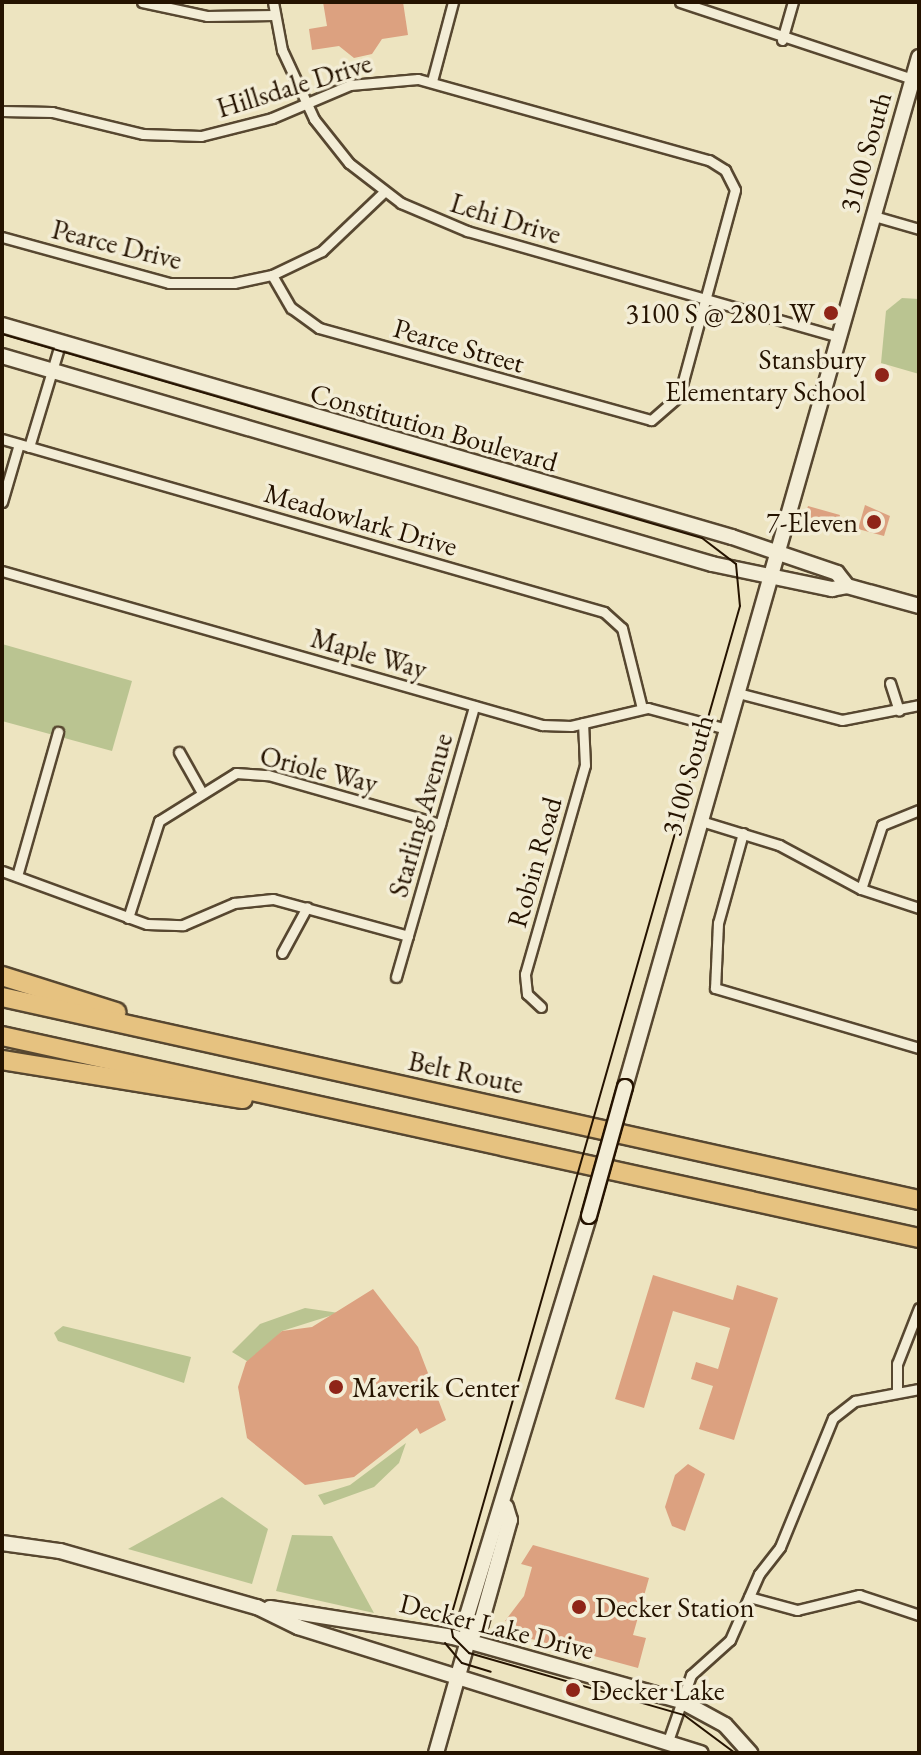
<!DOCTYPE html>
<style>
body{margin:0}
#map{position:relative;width:921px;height:1755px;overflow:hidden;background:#ede4c0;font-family:"EB Garamond",serif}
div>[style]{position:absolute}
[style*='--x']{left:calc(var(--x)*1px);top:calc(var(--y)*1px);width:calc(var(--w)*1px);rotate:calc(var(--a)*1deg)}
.green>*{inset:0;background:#bac491}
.building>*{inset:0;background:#dca180}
.roads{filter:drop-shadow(2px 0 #574730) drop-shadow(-2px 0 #574730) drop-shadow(0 2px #574730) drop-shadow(0 -2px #574730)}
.street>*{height:9px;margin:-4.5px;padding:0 4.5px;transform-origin:4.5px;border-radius:4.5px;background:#f3edd6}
.secondary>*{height:14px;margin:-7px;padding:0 7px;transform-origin:7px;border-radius:7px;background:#f3edd6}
.highway>*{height:18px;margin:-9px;padding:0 9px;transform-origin:9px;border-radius:9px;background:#e6c280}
.tram>*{height:2px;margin:-1px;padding:0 1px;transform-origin:1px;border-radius:1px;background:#251300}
.bridges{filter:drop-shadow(2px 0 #251300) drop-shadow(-2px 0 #251300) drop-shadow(0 2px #251300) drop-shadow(0 -2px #251300)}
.secondary-bridge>*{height:14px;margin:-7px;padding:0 7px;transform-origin:7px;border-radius:7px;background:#f3edd6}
.dots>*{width:22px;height:22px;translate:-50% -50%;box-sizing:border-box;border:4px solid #f3edd6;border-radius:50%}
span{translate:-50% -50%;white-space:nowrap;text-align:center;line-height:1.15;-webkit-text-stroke:7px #f3edd6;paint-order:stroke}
.street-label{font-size:28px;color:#251300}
.poi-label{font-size:28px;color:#251300}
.right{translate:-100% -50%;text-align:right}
.left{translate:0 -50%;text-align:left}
.frame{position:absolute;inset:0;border:4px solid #251300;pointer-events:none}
</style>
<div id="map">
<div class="green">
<div style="clip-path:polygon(902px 298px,919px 299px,919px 374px,881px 363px,886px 311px)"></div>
<div style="clip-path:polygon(2px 644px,132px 681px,112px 751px,2px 721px)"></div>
<div style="clip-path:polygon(305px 1308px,339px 1313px,282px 1331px,250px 1363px,232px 1352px,260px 1324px)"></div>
<div style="clip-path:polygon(63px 1326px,191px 1357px,184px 1383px,58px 1341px,54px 1333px)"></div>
<div style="clip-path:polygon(406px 1443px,399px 1463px,374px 1487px,324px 1505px,318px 1495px,350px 1485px)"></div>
<div style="clip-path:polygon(222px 1497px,268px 1529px,252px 1584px,128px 1549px)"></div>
<div style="clip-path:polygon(292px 1535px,332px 1536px,374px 1613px,276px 1591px)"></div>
</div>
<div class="building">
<div style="clip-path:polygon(323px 2px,403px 2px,408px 35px,382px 39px,372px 54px,354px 58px,339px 46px,312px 50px,309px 29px,327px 26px)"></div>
<div style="clip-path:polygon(865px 505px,890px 516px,884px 536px,858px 529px)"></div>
<div style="clip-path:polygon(808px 506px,840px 515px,837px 525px,805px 516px)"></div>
<div style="clip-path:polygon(653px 1275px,733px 1300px,737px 1285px,778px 1298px,734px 1440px,699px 1429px,713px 1386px,691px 1379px,696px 1362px,718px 1369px,730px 1328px,673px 1311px,644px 1408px,615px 1399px)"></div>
<div style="clip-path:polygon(373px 1289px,418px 1347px,446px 1420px,420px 1434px,417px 1428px,354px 1477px,305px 1485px,247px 1438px,238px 1387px,246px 1362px,282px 1331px,312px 1327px)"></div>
<div style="clip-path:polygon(688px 1464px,705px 1474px,685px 1531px,672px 1526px,665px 1507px,675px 1475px)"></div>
<div style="clip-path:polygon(533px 1545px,649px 1578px,633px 1635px,646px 1638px,638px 1668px,513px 1634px,516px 1624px,505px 1621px,524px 1596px,532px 1567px,521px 1564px)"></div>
</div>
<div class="roads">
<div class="street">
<div style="--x:142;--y:2;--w:66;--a:12.2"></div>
<div style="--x:207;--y:16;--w:67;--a:-0.9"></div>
<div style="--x:273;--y:2;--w:49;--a:79.4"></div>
<div style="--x:282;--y:50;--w:76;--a:65.1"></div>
<div style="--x:314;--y:119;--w:56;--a:51.5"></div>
<div style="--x:349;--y:163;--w:66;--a:37.6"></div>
<div style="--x:401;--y:203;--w:72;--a:23"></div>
<div style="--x:467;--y:231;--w:387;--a:15.9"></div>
<div style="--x:680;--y:2;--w:245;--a:18.3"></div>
<div style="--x:782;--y:40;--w:40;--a:-74"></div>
<div style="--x:432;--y:81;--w:82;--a:-75.1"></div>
<div style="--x:2;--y:111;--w:50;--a:1.1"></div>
<div style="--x:52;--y:112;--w:94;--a:13.6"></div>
<div style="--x:143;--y:134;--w:58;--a:2"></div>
<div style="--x:201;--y:136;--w:73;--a:-14.2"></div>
<div style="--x:272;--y:118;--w:85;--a:-22.9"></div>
<div style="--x:350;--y:85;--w:68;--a:-5"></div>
<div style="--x:418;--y:79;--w:302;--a:15.6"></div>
<div style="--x:709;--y:160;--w:19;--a:32"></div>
<div style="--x:725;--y:170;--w:22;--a:63"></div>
<div style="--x:735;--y:190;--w:213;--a:105.2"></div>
<div style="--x:679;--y:396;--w:37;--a:139"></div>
<div style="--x:651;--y:420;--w:345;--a:-164.5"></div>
<div style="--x:319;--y:328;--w:34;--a:-144"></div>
<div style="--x:291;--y:308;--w:38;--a:-120"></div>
<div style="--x:874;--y:216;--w:47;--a:16.1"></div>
<div style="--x:2;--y:237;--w:173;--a:15.4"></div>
<div style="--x:169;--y:283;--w:65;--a:0"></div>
<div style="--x:234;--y:283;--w:39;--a:-12"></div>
<div style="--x:272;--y:275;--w:55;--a:-25.6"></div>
<div style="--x:322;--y:251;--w:86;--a:-43.6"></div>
<div style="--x:2;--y:439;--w:626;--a:16.03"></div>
<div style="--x:604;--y:612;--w:24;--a:42"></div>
<div style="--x:622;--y:628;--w:82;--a:76"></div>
<div style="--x:29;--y:447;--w:111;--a:-73.2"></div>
<div style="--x:2;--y:502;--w:60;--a:-73.7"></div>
<div style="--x:2;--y:571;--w:562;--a:15.92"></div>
<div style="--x:542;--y:725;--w:29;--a:2"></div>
<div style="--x:571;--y:726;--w:79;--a:-13.2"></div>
<div style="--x:648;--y:708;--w:82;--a:14.9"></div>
<div style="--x:890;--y:683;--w:29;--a:72"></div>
<div style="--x:738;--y:693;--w:107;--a:14.6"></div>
<div style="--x:842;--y:720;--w:78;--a:-11"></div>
<div style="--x:179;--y:752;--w:45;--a:60.6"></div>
<div style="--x:701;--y:821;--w:82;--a:17.1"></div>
<div style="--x:779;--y:845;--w:93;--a:28.2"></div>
<div style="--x:861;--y:889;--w:61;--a:18.1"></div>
<div style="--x:743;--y:833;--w:93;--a:105.5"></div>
<div style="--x:718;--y:923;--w:65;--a:92.6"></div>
<div style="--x:715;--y:988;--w:213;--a:16.4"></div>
<div style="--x:2;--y:871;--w:154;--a:20.1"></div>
<div style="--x:147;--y:924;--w:36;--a:2"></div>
<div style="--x:183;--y:925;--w:56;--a:-23.3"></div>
<div style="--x:234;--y:903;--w:39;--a:-6"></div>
<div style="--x:273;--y:899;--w:140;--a:15.3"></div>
<div style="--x:17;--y:876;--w:150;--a:-74.1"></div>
<div style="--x:861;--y:889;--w:67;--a:-71.8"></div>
<div style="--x:882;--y:825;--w:40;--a:-22"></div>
<div style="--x:128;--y:918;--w:102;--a:-72.3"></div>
<div style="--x:159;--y:821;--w:91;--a:-31.9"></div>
<div style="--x:236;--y:773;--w:32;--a:4"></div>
<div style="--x:268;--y:775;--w:179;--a:15.9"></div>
<div style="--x:282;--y:953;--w:52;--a:-61.5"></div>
<div style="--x:396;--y:977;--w:282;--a:-73.9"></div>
<div style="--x:541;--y:1007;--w:19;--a:-137"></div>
<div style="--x:527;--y:994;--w:20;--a:-96"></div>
<div style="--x:525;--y:974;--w:217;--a:-74"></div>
<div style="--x:585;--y:765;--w:42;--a:-92.7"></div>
<div style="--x:897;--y:1392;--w:28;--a:-90"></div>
<div style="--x:897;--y:1364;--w:60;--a:-68.6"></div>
<div style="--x:749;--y:1597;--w:50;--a:15.2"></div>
<div style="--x:797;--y:1610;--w:64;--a:-13.6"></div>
<div style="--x:859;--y:1595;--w:63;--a:18.4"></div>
<div style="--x:669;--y:1738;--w:67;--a:-70.8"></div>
<div style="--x:691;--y:1675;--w:52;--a:-41.9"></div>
<div style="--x:730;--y:1640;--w:72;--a:-66.3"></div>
<div style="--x:759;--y:1574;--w:34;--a:-52"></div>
<div style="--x:780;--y:1547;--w:139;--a:-67.7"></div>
<div style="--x:833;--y:1418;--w:28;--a:-38"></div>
<div style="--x:855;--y:1401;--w:65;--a:-10.6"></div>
</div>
<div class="secondary">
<div style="--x:2;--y:325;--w:760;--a:16.19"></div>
<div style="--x:732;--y:537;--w:111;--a:18.9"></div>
<div style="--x:837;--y:573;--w:16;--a:52"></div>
<div style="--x:2;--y:356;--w:740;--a:16.33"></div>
<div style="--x:712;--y:564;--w:123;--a:11.8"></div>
<div style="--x:832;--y:589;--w:15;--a:-11"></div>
<div style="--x:847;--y:586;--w:75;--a:15.5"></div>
<div style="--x:625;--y:1087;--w:1071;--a:-74.07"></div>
<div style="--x:2;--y:1543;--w:59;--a:7.9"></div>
<div style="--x:60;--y:1551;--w:205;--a:15.9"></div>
<div style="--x:257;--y:1607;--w:46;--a:26"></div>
<div style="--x:298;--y:1627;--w:422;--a:17.4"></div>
<div style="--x:270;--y:1608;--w:185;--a:9"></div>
<div style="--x:453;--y:1637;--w:237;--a:15.7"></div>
<div style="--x:681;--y:1701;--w:50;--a:28.6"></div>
<div style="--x:725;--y:1725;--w:38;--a:48"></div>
<div style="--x:468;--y:1641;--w:22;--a:-54"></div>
<div style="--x:481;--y:1623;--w:107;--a:-74.3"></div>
<div style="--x:510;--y:1520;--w:14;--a:-107"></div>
<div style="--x:436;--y:1753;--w:116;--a:-74.1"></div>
<div style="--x:468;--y:1641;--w:22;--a:-95"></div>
<div style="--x:466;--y:1619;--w:421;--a:-73"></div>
</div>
<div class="highway">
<div style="--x:2;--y:976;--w:120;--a:17.5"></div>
<div style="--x:2;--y:997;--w:939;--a:12.48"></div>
<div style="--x:2;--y:1036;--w:939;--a:12.42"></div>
<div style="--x:2;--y:1060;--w:244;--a:9.2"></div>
</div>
</div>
<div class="tram">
<div style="--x:2;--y:334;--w:729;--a:16.25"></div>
<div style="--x:702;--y:538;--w:43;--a:37.4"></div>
<div style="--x:736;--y:564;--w:42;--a:84.6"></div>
<div style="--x:740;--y:606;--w:1055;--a:105.96"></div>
<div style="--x:450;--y:1620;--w:17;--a:80"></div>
<div style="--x:453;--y:1637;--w:23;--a:45"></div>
<div style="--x:469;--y:1653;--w:224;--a:16.1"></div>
<div style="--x:684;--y:1715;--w:64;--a:36.7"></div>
<div style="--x:445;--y:1643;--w:26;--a:50"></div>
<div style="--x:462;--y:1663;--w:30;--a:17"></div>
</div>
<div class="bridges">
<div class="secondary-bridge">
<div style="--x:589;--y:1216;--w:134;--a:-74.4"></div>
</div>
</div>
<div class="dots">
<div style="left:831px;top:313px;background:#8f2418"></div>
<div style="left:882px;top:375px;background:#8f2418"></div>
<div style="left:874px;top:522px;background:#8f2418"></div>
<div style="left:336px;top:1387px;background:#8f2418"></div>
<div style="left:579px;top:1607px;background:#8f2418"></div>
<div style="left:573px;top:1690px;background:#8f2418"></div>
</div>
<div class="street-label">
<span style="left:294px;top:85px;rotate:-17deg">Hillsdale Drive</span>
<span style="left:865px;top:152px;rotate:-74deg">3100 South</span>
<span style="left:506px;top:218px;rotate:17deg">Lehi Drive</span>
<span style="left:117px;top:244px;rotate:14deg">Pearce Drive</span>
<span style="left:459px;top:345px;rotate:16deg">Pearce Street</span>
<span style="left:434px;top:427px;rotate:16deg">Constitution Boulevard</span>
<span style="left:361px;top:519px;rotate:16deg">Meadowlark Drive</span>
<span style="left:369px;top:653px;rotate:16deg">Maple Way</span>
<span style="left:319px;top:769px;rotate:14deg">Oriole Way</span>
<span style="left:687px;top:775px;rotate:-74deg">3100 South</span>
<span style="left:420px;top:815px;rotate:-74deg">Starling Avenue</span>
<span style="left:534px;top:862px;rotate:-74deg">Robin Road</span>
<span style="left:466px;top:1072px;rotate:12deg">Belt Route</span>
<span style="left:497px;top:1626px;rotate:14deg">Decker Lake Drive</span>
</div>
<div class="poi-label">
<span class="right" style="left:815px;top:313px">3100 S @ 2801 W</span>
<span class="right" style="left:866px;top:375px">Stansbury<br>Elementary School</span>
<span class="right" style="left:858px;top:522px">7-Eleven</span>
<span class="left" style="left:352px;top:1387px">Maverik Center</span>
<span class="left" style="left:595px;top:1607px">Decker Station</span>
<span class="left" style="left:591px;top:1690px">Decker Lake</span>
</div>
<div class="frame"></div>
</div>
